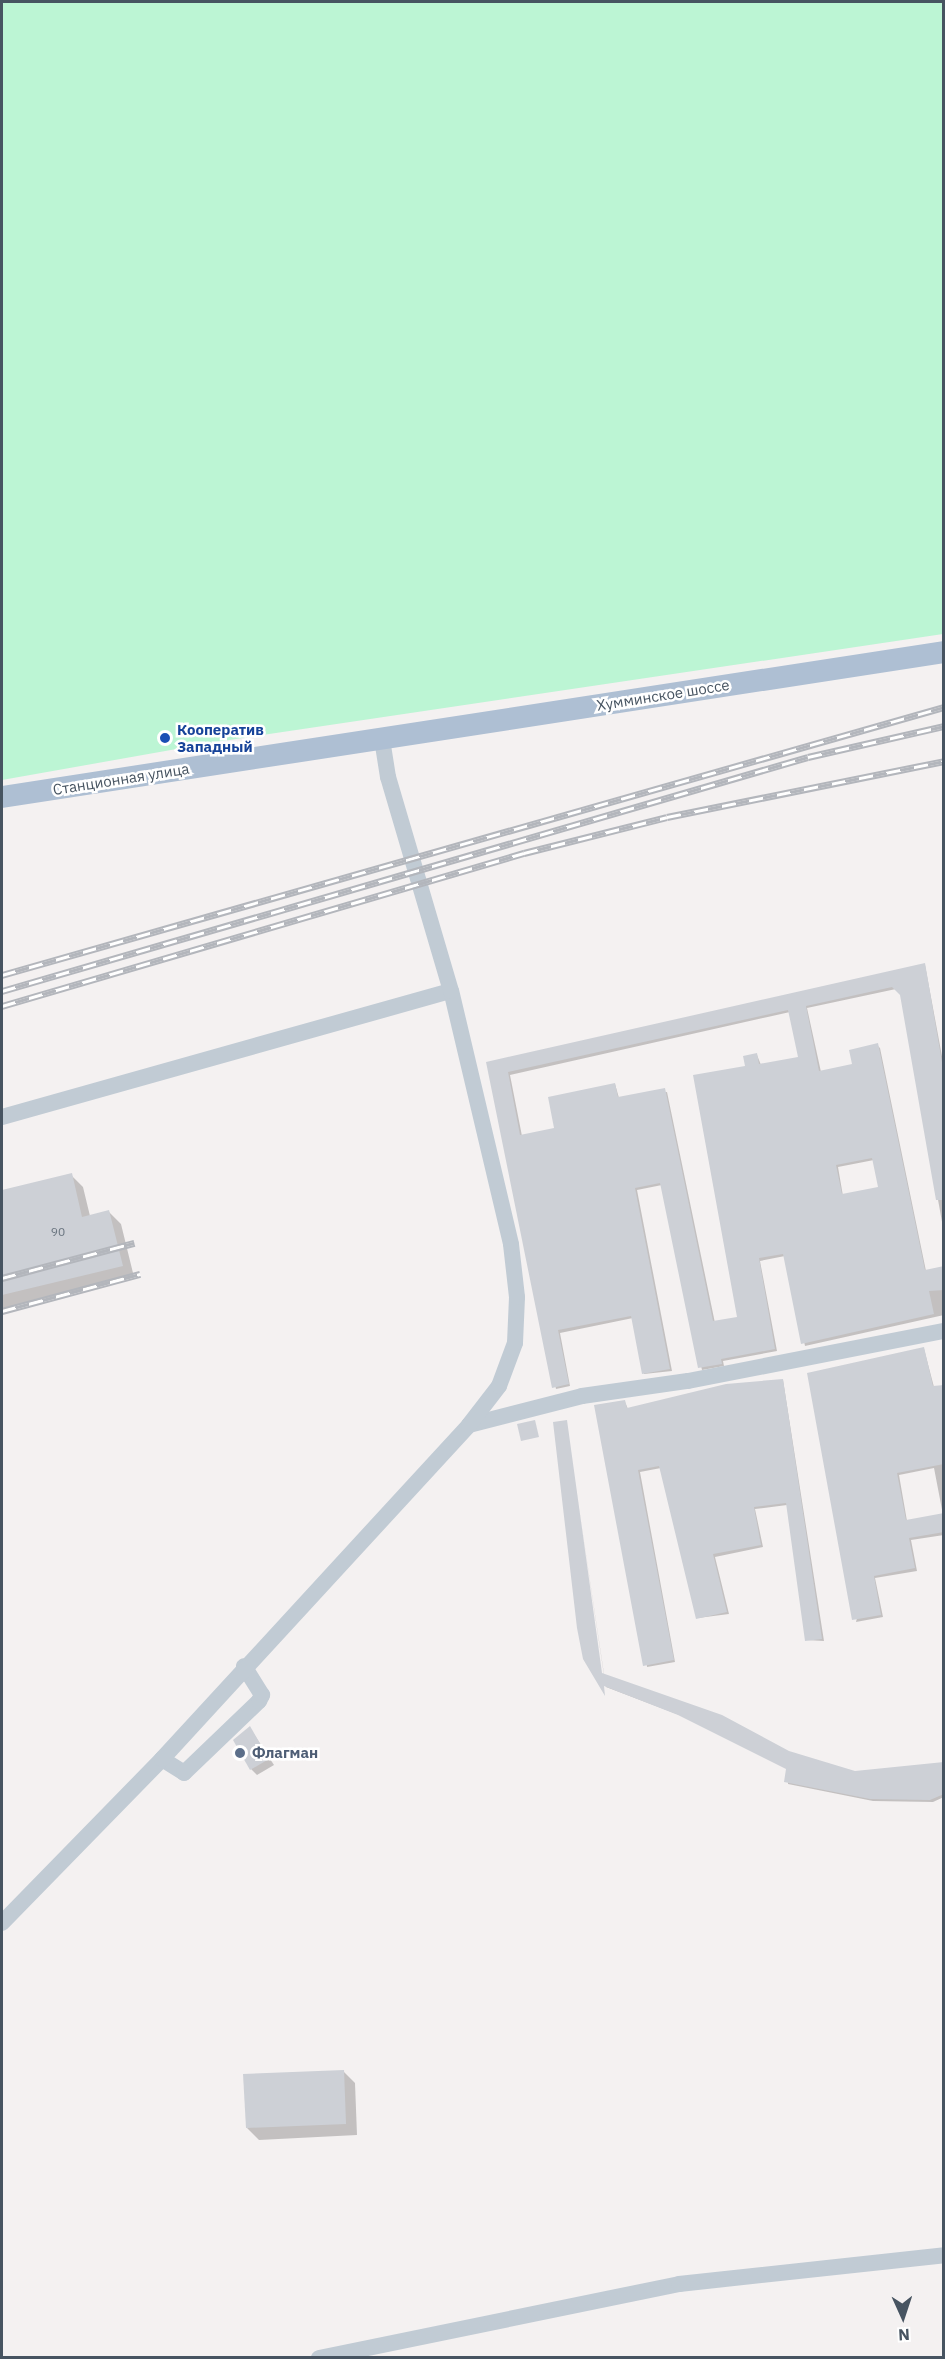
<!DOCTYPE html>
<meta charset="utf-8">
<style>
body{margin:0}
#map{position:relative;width:945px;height:2359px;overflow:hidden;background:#f4f1f1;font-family:"IBM Plex Sans",sans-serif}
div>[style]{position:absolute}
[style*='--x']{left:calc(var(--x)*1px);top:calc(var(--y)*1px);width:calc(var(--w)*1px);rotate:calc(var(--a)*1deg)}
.green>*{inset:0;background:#bcf5d4}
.shadow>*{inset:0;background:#0003}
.building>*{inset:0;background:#cdd0d6}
.minor>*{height:16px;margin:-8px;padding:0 8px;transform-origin:8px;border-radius:8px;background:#c1cbd4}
.major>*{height:22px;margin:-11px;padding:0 11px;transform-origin:11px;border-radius:11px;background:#aebfd3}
.rail>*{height:7px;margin-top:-3.5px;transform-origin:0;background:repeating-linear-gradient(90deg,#fff 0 14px,#b3b6bc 0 28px);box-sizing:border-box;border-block:2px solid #b3b6bc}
.dots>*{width:16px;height:16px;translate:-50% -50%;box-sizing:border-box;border:3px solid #fff;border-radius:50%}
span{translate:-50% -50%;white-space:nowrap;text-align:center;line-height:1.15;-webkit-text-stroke:5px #fff;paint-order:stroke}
.number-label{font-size:12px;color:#68737e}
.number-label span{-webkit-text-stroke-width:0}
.street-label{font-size:15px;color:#475461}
.transit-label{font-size:15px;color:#164399;font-weight:700}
.left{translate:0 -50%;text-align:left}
.service-label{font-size:15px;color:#4e5e75;font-weight:700}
.frame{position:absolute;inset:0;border:3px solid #475461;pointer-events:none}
.north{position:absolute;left:873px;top:2287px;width:60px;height:60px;-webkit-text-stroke:4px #fff;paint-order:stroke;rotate:177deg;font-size:16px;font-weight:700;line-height:24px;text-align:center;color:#475461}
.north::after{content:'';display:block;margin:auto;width:21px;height:27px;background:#475461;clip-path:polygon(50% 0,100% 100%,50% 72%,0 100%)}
</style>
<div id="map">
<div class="green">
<div style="clip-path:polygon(2px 2px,943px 2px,943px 634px,216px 742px,2px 780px)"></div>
</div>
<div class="shadow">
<div style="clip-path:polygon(evenodd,925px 965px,944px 1067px,944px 1233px,901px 994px,896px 989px,807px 1008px,821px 1072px,854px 1066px,877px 1045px,880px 1048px,926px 1271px,944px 1268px,944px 1315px,805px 1346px,785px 1256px,760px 1261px,777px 1351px,723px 1361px,724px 1366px,702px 1370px,662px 1185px,637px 1190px,672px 1371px,644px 1374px,633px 1318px,560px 1333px,570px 1386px,556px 1389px,488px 1063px,925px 965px,790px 1012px,799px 1058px,761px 1065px,757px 1055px,747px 1067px,738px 1318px,715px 1323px,667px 1092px,619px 1098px,615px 1084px,556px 1129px,522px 1136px,510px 1075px,790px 1012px,925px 965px,874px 1160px,880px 1188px,843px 1196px,838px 1167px,874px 1160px)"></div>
<div style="clip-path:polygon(71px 1175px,83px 1187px,90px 1216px,109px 1212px,121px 1224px,134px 1277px,2px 1309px,2px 1192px)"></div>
<div style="clip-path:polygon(evenodd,924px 1349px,934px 1387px,944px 1387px,944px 1535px,911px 1540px,917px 1571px,875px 1578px,883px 1617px,856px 1622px,924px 1349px,934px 1468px,943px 1515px,907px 1521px,899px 1475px,934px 1468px)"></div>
<div style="clip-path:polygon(783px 1380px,824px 1641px,806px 1640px,787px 1505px,755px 1509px,763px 1547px,715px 1557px,729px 1614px,698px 1618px,661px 1468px,640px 1472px,675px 1662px,647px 1667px,625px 1402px,628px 1409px)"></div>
<div style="clip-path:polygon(566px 1422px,604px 1675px,788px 1753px,854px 1772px,944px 1763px,944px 1797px,933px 1802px,873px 1801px,788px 1784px,788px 1769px,682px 1716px,606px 1687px)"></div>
<div style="clip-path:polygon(250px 1728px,274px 1765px,257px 1775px,251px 1769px)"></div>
<div style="clip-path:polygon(343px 2071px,355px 2083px,357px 2135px,259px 2140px,247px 2128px)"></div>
</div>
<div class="building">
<div style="clip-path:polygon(evenodd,925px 963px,944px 1074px,944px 1200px,936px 1200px,900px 995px,892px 987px,806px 1006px,819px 1071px,852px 1064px,849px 1050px,878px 1043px,925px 1270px,944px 1266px,944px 1290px,929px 1291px,934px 1314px,801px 1344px,783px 1254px,759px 1258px,775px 1349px,721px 1359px,722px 1364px,698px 1368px,660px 1183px,635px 1188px,670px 1369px,642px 1374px,631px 1316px,558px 1330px,569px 1384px,552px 1388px,486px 1062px,925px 963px,788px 1010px,798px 1057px,759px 1064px,757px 1053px,743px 1056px,745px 1066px,693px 1075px,737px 1317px,713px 1321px,665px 1088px,618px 1097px,615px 1083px,548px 1097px,554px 1128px,520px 1135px,508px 1072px,788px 1010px,925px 963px,872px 1158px,878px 1187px,842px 1194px,836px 1165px,872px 1158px)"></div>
<div style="clip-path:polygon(72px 1173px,82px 1217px,109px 1210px,123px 1266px,2px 1295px,2px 1190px)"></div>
<div style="clip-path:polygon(924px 1347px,933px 1386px,944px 1385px,944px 1464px,897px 1473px,906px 1520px,944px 1513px,944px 1532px,909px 1538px,915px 1568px,874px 1576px,881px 1615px,852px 1620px,807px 1373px)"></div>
<div style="clip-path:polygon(783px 1379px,822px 1639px,805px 1641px,786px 1503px,754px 1507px,761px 1545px,713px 1554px,727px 1612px,696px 1619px,659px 1466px,638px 1470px,674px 1660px,643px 1666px,594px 1405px,625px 1400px,627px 1408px,726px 1384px)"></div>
<div style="clip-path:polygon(535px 1420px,539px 1437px,521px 1441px,517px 1424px)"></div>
<div style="clip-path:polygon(567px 1420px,602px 1673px,722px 1715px,789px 1751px,855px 1771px,944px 1762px,944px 1794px,930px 1800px,870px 1799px,784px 1782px,786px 1769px,678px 1715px,604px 1686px,605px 1696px,583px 1659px,577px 1628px,553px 1422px)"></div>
<div style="clip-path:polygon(250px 1726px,269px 1759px,250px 1770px,233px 1740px)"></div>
<div style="clip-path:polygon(344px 2070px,346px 2124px,246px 2128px,243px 2074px)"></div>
</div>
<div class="minor">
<div style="--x:2;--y:1117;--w:466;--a:-15.7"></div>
<div style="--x:469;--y:1425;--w:117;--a:-14.4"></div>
<div style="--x:582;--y:1396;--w:107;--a:-8.1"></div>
<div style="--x:688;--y:1381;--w:261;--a:-11.1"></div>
<div style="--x:162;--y:1759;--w:26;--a:32"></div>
<div style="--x:184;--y:1773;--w:104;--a:-43.8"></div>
<div style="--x:259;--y:1701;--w:7;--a:-63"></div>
<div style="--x:262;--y:1695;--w:34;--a:-122"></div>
<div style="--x:2;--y:1923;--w:229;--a:-45.7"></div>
<div style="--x:162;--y:1759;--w:454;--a:-47.4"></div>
<div style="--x:469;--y:1425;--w:49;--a:-52.4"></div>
<div style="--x:499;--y:1386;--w:46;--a:-69.6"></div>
<div style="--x:515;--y:1343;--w:46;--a:-87.5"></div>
<div style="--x:517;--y:1297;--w:53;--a:-96.5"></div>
<div style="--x:511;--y:1244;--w:260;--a:-103.3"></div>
<div style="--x:451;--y:991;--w:223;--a:-106.4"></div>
<div style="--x:388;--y:777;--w:39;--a:-99"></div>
<div style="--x:319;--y:2358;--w:368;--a:-11.6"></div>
<div style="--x:679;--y:2284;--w:267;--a:-6.2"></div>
</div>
<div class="major">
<div style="--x:2;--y:797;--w:953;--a:-8.75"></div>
</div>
<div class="rail">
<div style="--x:2;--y:975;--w:979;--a:-15.88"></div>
<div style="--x:2;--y:991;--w:839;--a:-16.19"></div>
<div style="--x:808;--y:757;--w:139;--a:-12.8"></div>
<div style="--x:2;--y:1006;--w:544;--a:-16.34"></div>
<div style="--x:524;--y:853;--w:147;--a:-14.1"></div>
<div style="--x:667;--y:817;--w:283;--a:-11.4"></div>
<div style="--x:2;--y:1278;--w:137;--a:-14.9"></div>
<div style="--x:2;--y:1311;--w:143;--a:-15"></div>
</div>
<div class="dots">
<div style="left:165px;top:738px;background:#1a4fb4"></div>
<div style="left:240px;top:1753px;background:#5c6f8a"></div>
</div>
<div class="number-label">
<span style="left:58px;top:1232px">90</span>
</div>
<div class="street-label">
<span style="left:663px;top:695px;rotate:-9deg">Хумминское шоссе</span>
<span style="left:121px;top:779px;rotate:-9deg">Станционная улица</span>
</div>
<div class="transit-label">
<span class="left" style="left:177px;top:738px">Кооператив<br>Западный</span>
</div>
<div class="service-label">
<span class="left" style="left:252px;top:1753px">Флагман</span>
</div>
<div class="frame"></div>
<div class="north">N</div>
</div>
